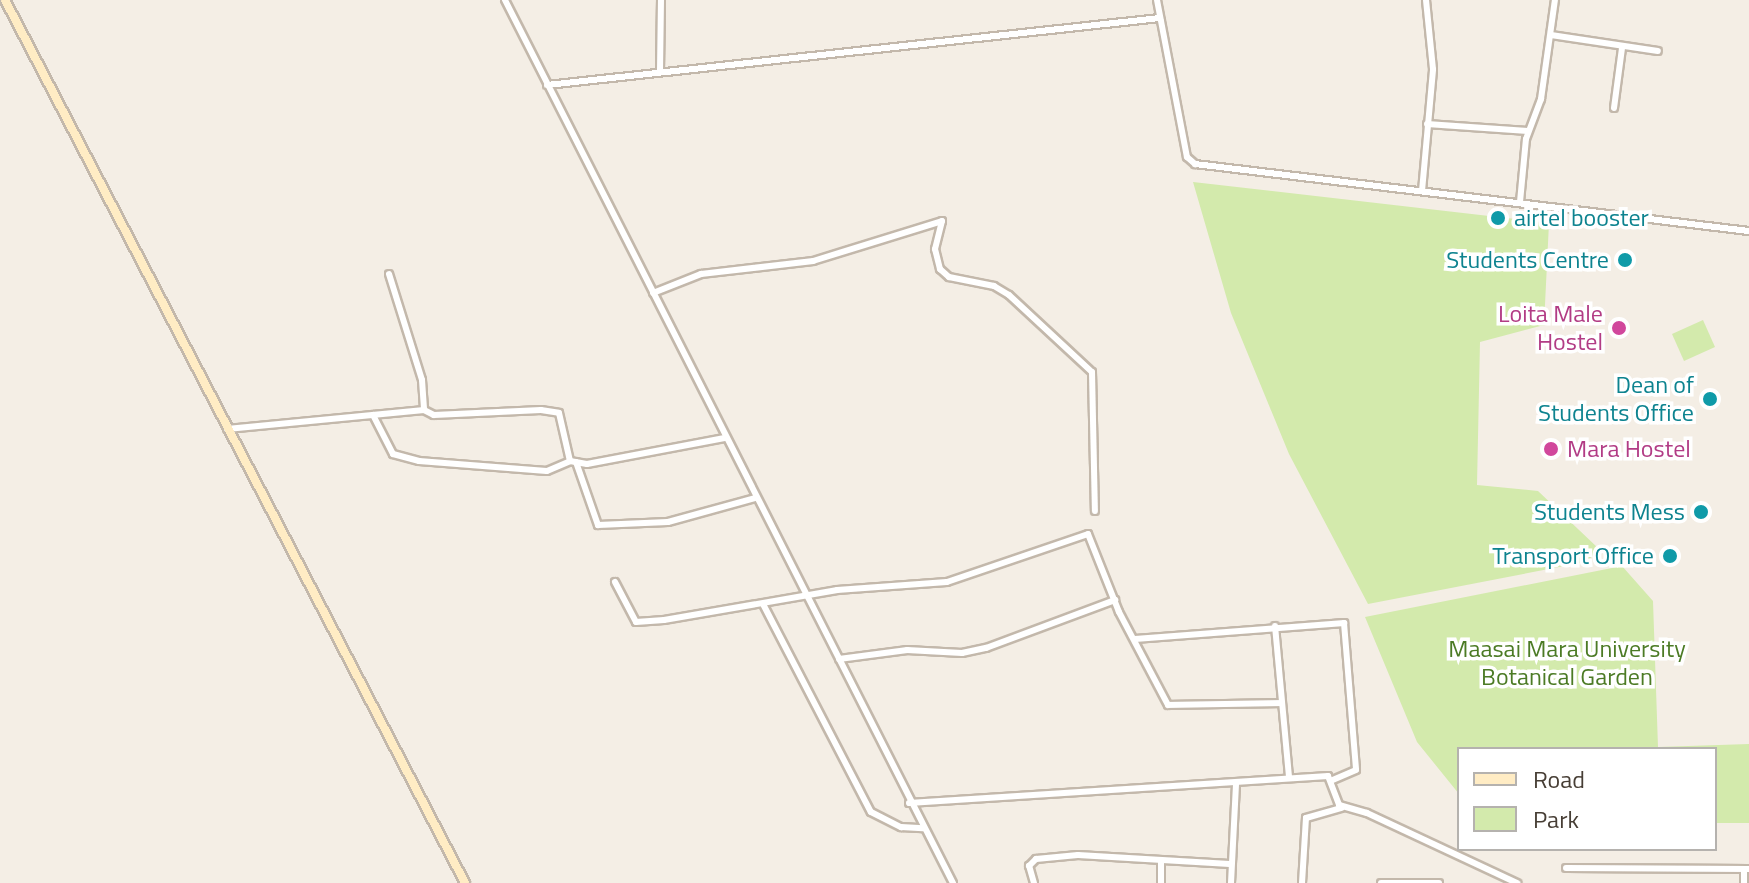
<!DOCTYPE html>
<style>
body{margin:0}
#map{position:relative;width:1749px;height:883px;overflow:hidden;background:#f4eee5;font-family:"Titillium Web",sans-serif}
div>[style]{position:absolute}
[style*='--x']{left:calc(var(--x)*1px);top:calc(var(--y)*1px);width:calc(var(--w)*1px);rotate:calc(var(--a)*1deg)}
.green>*{inset:0;background:#d3eaac}
.roads{filter:drop-shadow(2px 0 #c3b8ab) drop-shadow(-2px 0 #c3b8ab) drop-shadow(0 2px #c3b8ab) drop-shadow(0 -2px #c3b8ab)}
.street>*{height:6px;margin:-3px;padding:0 3px;transform-origin:3px;border-radius:3px;background:#fff}
.secondary>*{height:8px;margin:-4px;padding:0 4px;transform-origin:4px;border-radius:4px;background:#ffecc4}
.dots>*{width:22px;height:22px;translate:-50% -50%;box-sizing:border-box;border:4px solid #fff;border-radius:50%}
span{translate:-50% -50%;white-space:nowrap;text-align:center;line-height:1.15;-webkit-text-stroke:7px #fff;paint-order:stroke}
.culture-label{font-size:24px;color:#0d838f}
.left{translate:0 -50%;text-align:left}
.right{translate:-100% -50%;text-align:right}
.hotel-label{font-size:24px;color:#b23c85}
.park-label{font-size:24px;color:#4c7b25}
.legend{position:absolute;left:1457px;top:747px;width:260px;height:104px;box-sizing:border-box;background:#fff;border:2px solid #b5b2ae;margin:0;padding:10px 14px;list-style:none;font-size:24px;color:#473e35}
.legend li{display:flex;align-items:center;gap:16px;height:40px}
.legend b{width:40px;border:2px solid #b5b2ae}
</style>
<div id="map">
<div class="green">
<div style="clip-path:polygon(1193px 182px,1549px 223px,1544px 325px,1480px 342px,1477px 485px,1538px 491px,1598px 548px,1594px 555px,1585px 562px,1368px 604px,1289px 454px,1231px 313px)"></div>
<div style="clip-path:polygon(1703px 320px,1715px 347px,1684px 361px,1672px 334px)"></div>
<div style="clip-path:polygon(1622px 566px,1653px 601px,1658px 747px,1749px 744px,1749px 823px,1715px 823px,1715px 749px,1459px 749px,1459px 794px,1417px 742px,1365px 617px)"></div>
</div>
<div class="roads">
<div class="street">
<div style="--x:505;--y:0;--w:990;--a:63.1"></div>
<div style="--x:1157;--y:0;--w:160;--a:79.2"></div>
<div style="--x:1187;--y:157;--w:11;--a:41"></div>
<div style="--x:1195;--y:164;--w:558;--a:6.9"></div>
<div style="--x:1551;--y:35;--w:108;--a:8.5"></div>
<div style="--x:660;--y:71;--w:71;--a:-89.2"></div>
<div style="--x:547;--y:85;--w:617;--a:-6.24"></div>
<div style="--x:1614;--y:108;--w:61;--a:-82.4"></div>
<div style="--x:1427;--y:124;--w:101;--a:4"></div>
<div style="--x:1422;--y:191;--w:122;--a:-84.8"></div>
<div style="--x:1433;--y:69;--w:69;--a:-95.8"></div>
<div style="--x:1520;--y:202;--w:63;--a:-84.6"></div>
<div style="--x:1526;--y:139;--w:43;--a:-69.4"></div>
<div style="--x:1541;--y:99;--w:100;--a:-82"></div>
<div style="--x:389;--y:274;--w:111;--a:72.7"></div>
<div style="--x:422;--y:380;--w:30;--a:86"></div>
<div style="--x:653;--y:293;--w:52;--a:-21.6"></div>
<div style="--x:701;--y:274;--w:113;--a:-6.6"></div>
<div style="--x:813;--y:261;--w:135;--a:-17.2"></div>
<div style="--x:942;--y:221;--w:29;--a:104"></div>
<div style="--x:935;--y:249;--w:21;--a:76"></div>
<div style="--x:940;--y:269;--w:12;--a:42"></div>
<div style="--x:949;--y:277;--w:46;--a:11.3"></div>
<div style="--x:994;--y:286;--w:17;--a:31"></div>
<div style="--x:1009;--y:295;--w:113;--a:42.9"></div>
<div style="--x:1092;--y:372;--w:139;--a:88.8"></div>
<div style="--x:373;--y:415;--w:44;--a:62.9"></div>
<div style="--x:393;--y:454;--w:27;--a:15"></div>
<div style="--x:419;--y:461;--w:128;--a:4.5"></div>
<div style="--x:547;--y:471;--w:25;--a:-23"></div>
<div style="--x:227;--y:429;--w:198;--a:-5.5"></div>
<div style="--x:424;--y:410;--w:11;--a:27"></div>
<div style="--x:434;--y:415;--w:107;--a:-2.7"></div>
<div style="--x:541;--y:410;--w:18;--a:9"></div>
<div style="--x:559;--y:413;--w:49;--a:77.1"></div>
<div style="--x:570;--y:461;--w:17;--a:10"></div>
<div style="--x:587;--y:464;--w:140;--a:-10.7"></div>
<div style="--x:576;--y:462;--w:67;--a:70.8"></div>
<div style="--x:598;--y:525;--w:70;--a:-2.5"></div>
<div style="--x:668;--y:522;--w:90;--a:-15.4"></div>
<div style="--x:615;--y:582;--w:45;--a:62.3"></div>
<div style="--x:636;--y:622;--w:28;--a:-4"></div>
<div style="--x:664;--y:620;--w:176;--a:-9.8"></div>
<div style="--x:837;--y:590;--w:110;--a:-4.2"></div>
<div style="--x:947;--y:582;--w:149;--a:-18.8"></div>
<div style="--x:1088;--y:534;--w:84;--a:68.3"></div>
<div style="--x:1119;--y:612;--w:105;--a:62.2"></div>
<div style="--x:1168;--y:705;--w:113;--a:-1"></div>
<div style="--x:763;--y:604;--w:234;--a:62.6"></div>
<div style="--x:871;--y:812;--w:34;--a:27"></div>
<div style="--x:901;--y:827;--w:22;--a:3"></div>
<div style="--x:1275;--y:626;--w:152;--a:84.7"></div>
<div style="--x:1135;--y:639;--w:210;--a:-4.4"></div>
<div style="--x:1344;--y:623;--w:147;--a:85.3"></div>
<div style="--x:1356;--y:770;--w:26;--a:157"></div>
<div style="--x:839;--y:659;--w:69;--a:-7.5"></div>
<div style="--x:907;--y:650;--w:55;--a:3.1"></div>
<div style="--x:962;--y:653;--w:25;--a:-12"></div>
<div style="--x:986;--y:648;--w:138;--a:-20.4"></div>
<div style="--x:909;--y:803;--w:420;--a:-3.7"></div>
<div style="--x:1328;--y:776;--w:31;--a:69"></div>
<div style="--x:1339;--y:805;--w:29;--a:16"></div>
<div style="--x:1367;--y:813;--w:166;--a:25"></div>
<div style="--x:1566;--y:868;--w:183;--a:0.3"></div>
<div style="--x:1744;--y:869;--w:14;--a:90"></div>
<div style="--x:1034;--y:883;--w:18;--a:-106"></div>
<div style="--x:1029;--y:866;--w:10;--a:-45"></div>
<div style="--x:1036;--y:859;--w:42;--a:-5.4"></div>
<div style="--x:1078;--y:855;--w:152;--a:3.4"></div>
<div style="--x:1161;--y:883;--w:21;--a:-90"></div>
<div style="--x:1231;--y:883;--w:99;--a:-87.1"></div>
<div style="--x:1302;--y:883;--w:65;--a:-86.5"></div>
<div style="--x:1306;--y:818;--w:37;--a:-16"></div>
<div style="--x:1381;--y:883;--w:58;--a:0"></div>
</div>
<div class="secondary">
<div style="--x:5;--y:0;--w:996;--a:62.48"></div>
</div>
</div>
<div class="dots">
<div style="left:1498px;top:218px;background:#0f9aa8"></div>
<div style="left:1625px;top:260px;background:#0f9aa8"></div>
<div style="left:1619px;top:328px;background:#d1479c"></div>
<div style="left:1710px;top:399px;background:#0f9aa8"></div>
<div style="left:1551px;top:449px;background:#d1479c"></div>
<div style="left:1701px;top:512px;background:#0f9aa8"></div>
<div style="left:1670px;top:556px;background:#0f9aa8"></div>
</div>
<div class="culture-label">
<span class="left" style="left:1514px;top:218px">airtel booster</span>
<span class="right" style="left:1609px;top:260px">Students Centre</span>
<span class="right" style="left:1694px;top:399px">Dean of<br>Students Office</span>
<span class="right" style="left:1685px;top:512px">Students Mess</span>
<span class="right" style="left:1654px;top:556px">Transport Office</span>
</div>
<div class="hotel-label">
<span class="right" style="left:1603px;top:328px">Loita Male<br>Hostel</span>
<span class="left" style="left:1567px;top:449px">Mara Hostel</span>
</div>
<div class="park-label">
<span style="left:1567px;top:663px">Maasai Mara University<br>Botanical Garden</span>
</div>
<ul class="legend">
<li><b style="height:10px;background:#ffecc4"></b>Road</li>
<li><b style="height:22px;background:#d3eaac"></b>Park</li>
</ul>
</div>
